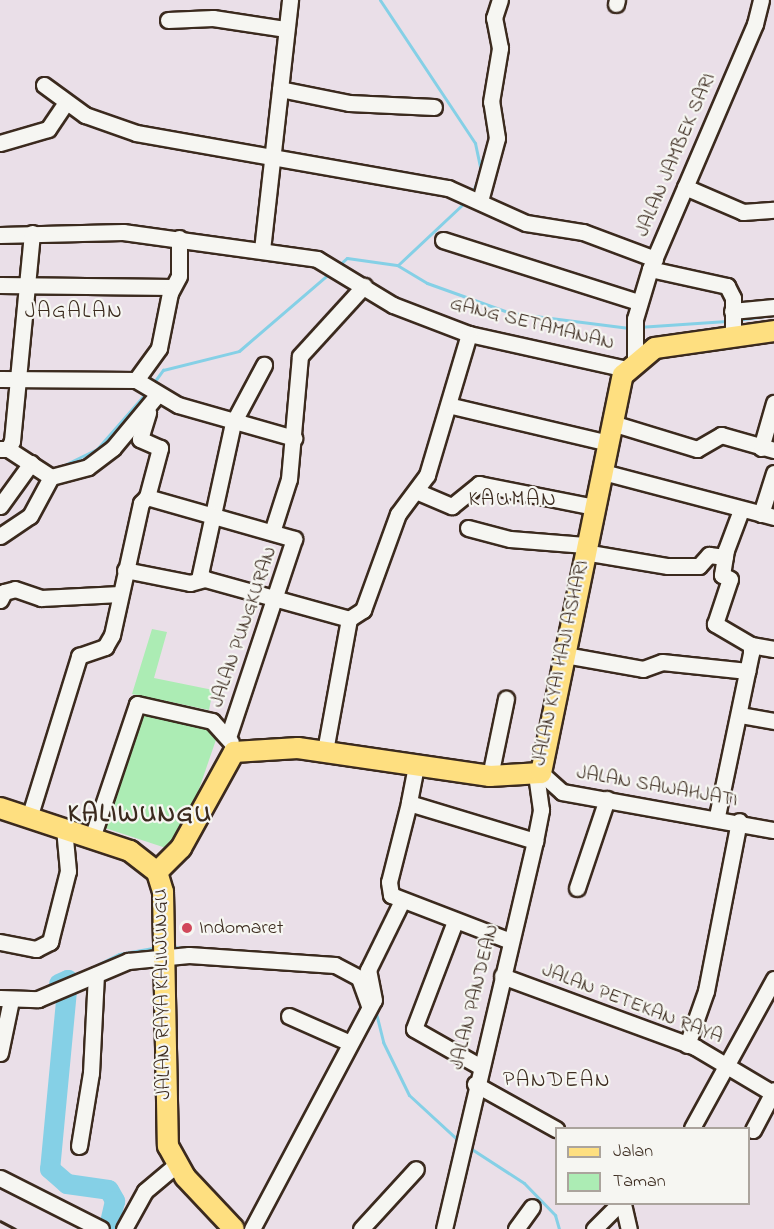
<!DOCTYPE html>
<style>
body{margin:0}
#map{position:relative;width:774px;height:1229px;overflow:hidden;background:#eadfe8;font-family:"Indie Flower",sans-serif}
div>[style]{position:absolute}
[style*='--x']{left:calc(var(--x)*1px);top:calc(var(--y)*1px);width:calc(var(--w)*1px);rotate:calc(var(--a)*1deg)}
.green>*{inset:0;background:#acecb4}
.stream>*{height:3px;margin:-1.5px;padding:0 1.5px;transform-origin:1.5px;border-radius:1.5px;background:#85d0e6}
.river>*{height:20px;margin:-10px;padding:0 10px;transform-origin:10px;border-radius:10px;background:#85d0e6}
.roads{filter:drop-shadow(2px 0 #3b2a1e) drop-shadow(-2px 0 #3b2a1e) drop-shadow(0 2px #3b2a1e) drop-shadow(0 -2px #3b2a1e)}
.minor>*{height:15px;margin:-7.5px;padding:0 7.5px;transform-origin:7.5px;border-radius:7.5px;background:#f6f6f2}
.major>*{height:20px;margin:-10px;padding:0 10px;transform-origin:10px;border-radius:10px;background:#fedf80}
.rail>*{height:3px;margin:-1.5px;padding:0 1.5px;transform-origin:1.5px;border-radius:1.5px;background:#3b2a1e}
.dots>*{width:16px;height:16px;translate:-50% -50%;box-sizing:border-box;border:3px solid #f6f6f2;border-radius:50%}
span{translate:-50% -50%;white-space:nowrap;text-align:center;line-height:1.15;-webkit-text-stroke:4.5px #f6f6f2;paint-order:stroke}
.street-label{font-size:20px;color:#3b2a1e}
.poi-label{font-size:20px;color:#3b2a1e}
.left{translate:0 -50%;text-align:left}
.quarter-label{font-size:22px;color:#3b2a1e;letter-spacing:1.5px}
.district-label{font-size:26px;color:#3b2a1e;font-weight:700;letter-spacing:1.5px}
.legend{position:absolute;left:555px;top:1127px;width:195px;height:78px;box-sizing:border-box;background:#f6f6f2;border:2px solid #aba49d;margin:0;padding:8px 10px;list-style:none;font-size:18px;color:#3b2a1e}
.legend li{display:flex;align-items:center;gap:12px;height:30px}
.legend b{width:30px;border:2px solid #aba49d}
</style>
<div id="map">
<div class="green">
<div style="clip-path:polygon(152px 629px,167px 632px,154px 678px,213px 690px,209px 710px,132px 694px)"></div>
<div style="clip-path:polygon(143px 708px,219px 731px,188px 821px,169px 849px,102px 827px)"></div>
</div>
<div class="stream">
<div style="--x:380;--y:0;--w:172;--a:56.4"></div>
<div style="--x:475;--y:143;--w:30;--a:78"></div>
<div style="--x:481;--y:172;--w:25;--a:113"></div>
<div style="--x:398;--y:265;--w:92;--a:-43.2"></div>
<div style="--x:338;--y:266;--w:12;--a:-42"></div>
<div style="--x:347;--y:258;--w:50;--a:8"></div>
<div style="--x:397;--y:265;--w:35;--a:31"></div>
<div style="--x:427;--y:283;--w:89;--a:19.7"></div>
<div style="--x:511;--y:313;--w:119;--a:7.2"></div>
<div style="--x:737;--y:320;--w:37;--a:-8"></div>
<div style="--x:638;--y:327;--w:89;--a:-3.9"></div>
<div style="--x:152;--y:385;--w:19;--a:-54"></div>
<div style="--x:163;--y:370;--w:78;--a:-14"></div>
<div style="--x:239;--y:351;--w:121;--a:-40.7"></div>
<div style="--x:52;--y:471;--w:50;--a:-26.1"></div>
<div style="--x:97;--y:449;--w:74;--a:-48.8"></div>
<div style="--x:171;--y:947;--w:14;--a:4"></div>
<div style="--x:83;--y:972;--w:40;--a:-26.6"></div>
<div style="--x:119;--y:954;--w:40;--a:-10"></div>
<div style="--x:375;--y:1009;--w:34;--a:76"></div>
<div style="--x:383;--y:1042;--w:59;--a:63.9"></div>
<div style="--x:409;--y:1095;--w:68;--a:42.6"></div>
<div style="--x:467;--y:1146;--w:68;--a:33"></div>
<div style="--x:524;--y:1183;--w:45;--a:45.9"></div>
<div style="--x:555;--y:1215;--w:15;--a:74"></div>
</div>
<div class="river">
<div style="--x:59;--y:984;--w:10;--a:-24"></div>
<div style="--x:68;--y:980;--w:190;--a:95.4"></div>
<div style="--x:50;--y:1169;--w:23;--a:41"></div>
<div style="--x:67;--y:1184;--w:42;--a:8.1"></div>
<div style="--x:109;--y:1190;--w:13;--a:61"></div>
<div style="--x:115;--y:1201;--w:26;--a:103"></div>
</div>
<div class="roads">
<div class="minor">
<div style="--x:616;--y:4;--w:4;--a:-76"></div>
<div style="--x:168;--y:20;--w:45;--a:-2.5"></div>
<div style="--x:213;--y:18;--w:74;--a:8.6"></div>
<div style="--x:44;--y:85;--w:51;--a:36.2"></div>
<div style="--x:85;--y:115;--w:54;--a:19.4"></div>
<div style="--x:136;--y:133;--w:317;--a:10"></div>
<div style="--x:448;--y:188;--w:85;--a:24.2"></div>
<div style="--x:526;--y:223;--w:58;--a:9"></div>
<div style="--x:583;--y:232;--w:77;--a:20.6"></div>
<div style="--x:280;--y:89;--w:70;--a:11.5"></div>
<div style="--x:349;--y:103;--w:85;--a:2.7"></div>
<div style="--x:0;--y:143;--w:50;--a:-16.3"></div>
<div style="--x:48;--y:129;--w:30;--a:-56"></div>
<div style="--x:685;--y:187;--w:63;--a:23.3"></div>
<div style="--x:743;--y:212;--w:31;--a:-4"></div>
<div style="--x:480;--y:201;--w:65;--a:-74.9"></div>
<div style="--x:497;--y:138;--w:36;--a:-99"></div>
<div style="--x:491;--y:102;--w:55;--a:-80.5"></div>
<div style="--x:500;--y:48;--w:31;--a:-101"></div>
<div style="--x:494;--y:18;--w:19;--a:-72"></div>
<div style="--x:0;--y:235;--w:123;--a:-1.4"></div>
<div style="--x:123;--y:232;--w:196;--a:7.9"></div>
<div style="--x:317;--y:259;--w:89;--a:31.2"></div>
<div style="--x:393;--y:305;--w:81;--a:20.9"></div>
<div style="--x:469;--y:334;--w:162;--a:12.5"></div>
<div style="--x:443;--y:240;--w:206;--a:17.6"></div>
<div style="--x:262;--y:250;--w:252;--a:-83.6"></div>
<div style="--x:650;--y:269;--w:79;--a:12.4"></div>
<div style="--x:727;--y:286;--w:13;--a:63"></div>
<div style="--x:733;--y:298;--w:40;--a:90"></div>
<div style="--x:0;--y:285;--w:172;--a:0.7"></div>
<div style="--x:732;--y:311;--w:42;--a:-5.4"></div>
<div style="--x:635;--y:360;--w:41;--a:-90"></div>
<div style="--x:635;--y:319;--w:52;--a:-73.3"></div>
<div style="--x:650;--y:269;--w:267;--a:-66.8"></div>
<div style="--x:755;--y:24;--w:25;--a:-76"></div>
<div style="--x:0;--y:379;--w:136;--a:0.4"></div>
<div style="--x:136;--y:380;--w:49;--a:30.8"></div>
<div style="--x:178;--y:405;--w:121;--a:15.9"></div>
<div style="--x:136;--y:380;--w:39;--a:-54"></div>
<div style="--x:159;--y:348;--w:56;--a:-78.7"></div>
<div style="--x:170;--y:293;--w:19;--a:-62"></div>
<div style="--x:179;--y:276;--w:38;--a:-90"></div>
<div style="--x:452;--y:406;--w:160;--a:13.3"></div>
<div style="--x:612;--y:423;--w:89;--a:17"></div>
<div style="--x:697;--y:449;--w:28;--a:-30"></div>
<div style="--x:721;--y:435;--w:55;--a:15.8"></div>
<div style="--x:761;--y:448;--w:47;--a:-73.9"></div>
<div style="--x:0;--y:449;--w:8;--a:0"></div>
<div style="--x:8;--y:449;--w:9;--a:-63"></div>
<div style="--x:12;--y:441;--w:209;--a:-84.5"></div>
<div style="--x:8;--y:449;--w:51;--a:33.1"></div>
<div style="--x:603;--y:472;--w:177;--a:14.7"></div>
<div style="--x:416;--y:491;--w:39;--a:23"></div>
<div style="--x:452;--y:506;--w:35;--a:-39"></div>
<div style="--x:479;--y:484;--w:117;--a:11.3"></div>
<div style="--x:147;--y:497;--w:51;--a:-75.1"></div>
<div style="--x:160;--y:448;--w:22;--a:-156"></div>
<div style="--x:140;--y:439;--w:28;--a:-73"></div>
<div style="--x:0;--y:506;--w:53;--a:-54.2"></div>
<div style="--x:761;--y:514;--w:43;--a:-72.4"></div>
<div style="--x:468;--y:528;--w:43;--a:14.7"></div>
<div style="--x:510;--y:539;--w:75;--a:4.6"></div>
<div style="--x:273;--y:529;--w:52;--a:-72.3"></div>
<div style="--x:289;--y:479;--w:123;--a:-84.9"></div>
<div style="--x:300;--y:356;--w:95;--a:-47.6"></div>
<div style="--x:0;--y:536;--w:36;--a:-34"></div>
<div style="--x:30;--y:516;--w:44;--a:-61.7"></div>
<div style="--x:51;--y:477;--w:38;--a:-15"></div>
<div style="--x:88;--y:467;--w:31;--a:-37"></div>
<div style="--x:113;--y:448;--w:70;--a:-50.2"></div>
<div style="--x:584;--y:552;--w:85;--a:9.5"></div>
<div style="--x:668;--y:566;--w:31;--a:0"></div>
<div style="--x:699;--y:566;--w:15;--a:-48"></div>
<div style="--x:709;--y:555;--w:16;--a:7"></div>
<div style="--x:125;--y:570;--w:66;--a:11.3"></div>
<div style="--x:190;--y:583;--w:16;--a:-15"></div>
<div style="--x:205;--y:579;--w:149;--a:15.5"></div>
<div style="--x:199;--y:579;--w:160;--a:-77.7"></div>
<div style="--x:233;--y:423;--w:66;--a:-61.9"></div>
<div style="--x:0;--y:600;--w:9;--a:-63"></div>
<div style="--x:4;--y:592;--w:11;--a:-15"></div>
<div style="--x:15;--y:589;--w:28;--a:19"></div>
<div style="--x:41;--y:598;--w:79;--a:-2.9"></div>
<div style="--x:751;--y:645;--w:23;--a:10"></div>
<div style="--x:565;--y:655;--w:79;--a:10.2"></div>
<div style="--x:643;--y:669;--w:20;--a:-20"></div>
<div style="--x:662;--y:662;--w:86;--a:6"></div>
<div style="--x:740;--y:715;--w:35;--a:10"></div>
<div style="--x:325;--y:751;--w:134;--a:-79.7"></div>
<div style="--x:349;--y:619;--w:17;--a:-33"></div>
<div style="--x:363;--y:610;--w:102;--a:-70"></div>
<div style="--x:398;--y:514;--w:49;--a:-53.4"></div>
<div style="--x:427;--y:475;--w:147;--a:-73.4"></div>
<div style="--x:416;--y:766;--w:38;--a:101"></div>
<div style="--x:409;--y:803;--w:132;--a:16.8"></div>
<div style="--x:541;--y:773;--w:28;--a:42"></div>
<div style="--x:562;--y:792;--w:215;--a:10.2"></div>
<div style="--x:490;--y:776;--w:79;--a:-78.3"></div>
<div style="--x:409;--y:803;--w:81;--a:104.2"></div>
<div style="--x:389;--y:882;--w:13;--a:81"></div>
<div style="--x:391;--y:895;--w:128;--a:21.1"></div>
<div style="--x:717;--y:816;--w:167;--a:-78.2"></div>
<div style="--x:751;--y:653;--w:8;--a:-90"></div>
<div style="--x:751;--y:645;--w:42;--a:-149.7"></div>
<div style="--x:715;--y:624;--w:47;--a:-71.6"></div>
<div style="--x:730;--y:579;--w:9;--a:-153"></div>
<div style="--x:722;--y:575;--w:25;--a:-81"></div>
<div style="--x:726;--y:550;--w:43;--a:-69.4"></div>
<div style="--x:29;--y:818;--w:170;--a:-72.8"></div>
<div style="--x:79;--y:656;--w:28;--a:-19"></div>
<div style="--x:105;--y:647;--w:14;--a:-60"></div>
<div style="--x:112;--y:635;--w:135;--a:-77.6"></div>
<div style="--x:141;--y:503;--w:8;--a:-45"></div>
<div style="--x:147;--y:497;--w:153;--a:15.9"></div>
<div style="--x:294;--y:539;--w:209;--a:108.4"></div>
<div style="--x:92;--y:838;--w:141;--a:-71.4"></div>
<div style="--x:137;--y:704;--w:77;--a:12.8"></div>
<div style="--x:212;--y:721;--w:28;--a:48"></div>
<div style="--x:577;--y:888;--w:94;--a:-71.4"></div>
<div style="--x:454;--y:924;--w:112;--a:110.9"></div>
<div style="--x:414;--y:1029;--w:75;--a:29.6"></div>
<div style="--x:0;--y:942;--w:37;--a:11"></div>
<div style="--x:36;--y:949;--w:16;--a:-27"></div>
<div style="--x:50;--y:942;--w:73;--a:-75.8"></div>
<div style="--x:68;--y:871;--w:43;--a:-95.3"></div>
<div style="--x:502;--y:976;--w:206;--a:20.2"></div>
<div style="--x:695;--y:1047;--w:92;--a:30.7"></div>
<div style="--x:0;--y:998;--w:38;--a:2"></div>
<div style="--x:38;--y:999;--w:98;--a:-22.9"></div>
<div style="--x:128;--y:961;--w:61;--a:-5.6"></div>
<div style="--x:189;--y:955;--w:146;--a:3.9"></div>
<div style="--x:335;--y:965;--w:27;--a:28"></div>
<div style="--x:359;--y:978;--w:30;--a:70"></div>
<div style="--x:289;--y:1016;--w:64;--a:23.8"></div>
<div style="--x:687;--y:1045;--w:57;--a:-70.6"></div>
<div style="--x:706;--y:991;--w:173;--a:-79"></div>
<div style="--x:0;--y:1053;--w:54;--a:-78.3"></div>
<div style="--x:475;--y:1084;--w:93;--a:29.1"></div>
<div style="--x:692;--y:1128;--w:170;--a:-61.2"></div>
<div style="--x:753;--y:1130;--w:45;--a:-62.3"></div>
<div style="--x:79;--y:1146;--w:74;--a:-80.7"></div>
<div style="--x:91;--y:1073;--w:98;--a:-87.1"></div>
<div style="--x:0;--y:1178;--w:113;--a:26.8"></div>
<div style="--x:623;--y:1204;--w:26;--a:77"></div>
<div style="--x:124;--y:1229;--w:43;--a:-61.1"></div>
<div style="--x:145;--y:1191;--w:40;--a:-40"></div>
<div style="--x:252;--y:1229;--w:259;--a:-62"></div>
<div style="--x:374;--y:1000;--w:31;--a:-101"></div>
<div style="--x:368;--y:970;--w:77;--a:-63.8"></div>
<div style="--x:361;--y:1229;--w:81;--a:-47.5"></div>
<div style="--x:444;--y:1229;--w:399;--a:-76.8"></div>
<div style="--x:535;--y:841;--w:32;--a:-79"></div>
<div style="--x:541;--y:810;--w:35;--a:-98"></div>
<div style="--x:516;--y:1229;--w:27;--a:-54"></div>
<div style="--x:594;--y:1229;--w:35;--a:-45"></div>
</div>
<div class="major">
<div style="--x:0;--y:808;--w:137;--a:18.3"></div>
<div style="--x:130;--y:851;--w:34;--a:38"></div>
<div style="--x:157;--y:872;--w:21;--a:73"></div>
<div style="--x:163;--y:892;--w:254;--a:88.9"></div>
<div style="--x:168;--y:1146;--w:35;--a:61"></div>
<div style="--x:185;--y:1177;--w:71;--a:46.7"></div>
<div style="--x:157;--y:872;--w:34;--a:-45"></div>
<div style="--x:181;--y:848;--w:110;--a:-61.1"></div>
<div style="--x:234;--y:752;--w:64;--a:-3.6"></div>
<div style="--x:298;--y:748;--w:194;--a:8.3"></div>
<div style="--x:490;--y:776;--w:51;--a:-3.4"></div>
<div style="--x:541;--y:773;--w:406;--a:-78.4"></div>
<div style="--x:623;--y:375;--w:42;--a:-40.2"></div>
<div style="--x:655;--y:348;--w:120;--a:-8.1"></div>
</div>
</div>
<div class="rail">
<div style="--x:0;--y:1221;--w:17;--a:28"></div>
</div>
<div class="dots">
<div style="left:187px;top:928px;background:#d1495b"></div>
</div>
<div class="street-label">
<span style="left:676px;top:155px;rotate:-67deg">JALAN JAMBEK SARI</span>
<span style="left:532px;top:324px;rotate:14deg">GANG SETAMANAN</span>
<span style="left:244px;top:627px;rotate:-71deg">JALAN PUNGKURAN</span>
<span style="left:561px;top:663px;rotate:-78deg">JALAN KYAI HAJI ASHARI</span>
<span style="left:657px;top:787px;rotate:10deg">JALAN SAWAHJATI</span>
<span style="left:163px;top:994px;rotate:-91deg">JALAN RAYA KALIWUNGU</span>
<span style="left:475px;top:997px;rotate:-76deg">JALAN PANDEAN</span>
<span style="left:632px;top:1004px;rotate:21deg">JALAN PETEKAN RAYA</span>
</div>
<div class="poi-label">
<span class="left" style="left:199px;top:928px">Indomaret</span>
</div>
<div class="quarter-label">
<span style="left:74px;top:313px">JAGALAN</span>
<span style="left:513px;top:501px">KAUMAN</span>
<span style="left:557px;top:1082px">PANDEAN</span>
</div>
<div class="district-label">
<span style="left:140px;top:816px">KALIWUNGU</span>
</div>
<ul class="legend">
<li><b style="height:8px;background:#fedf80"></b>Jalan</li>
<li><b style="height:16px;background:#acecb4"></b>Taman</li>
</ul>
</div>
